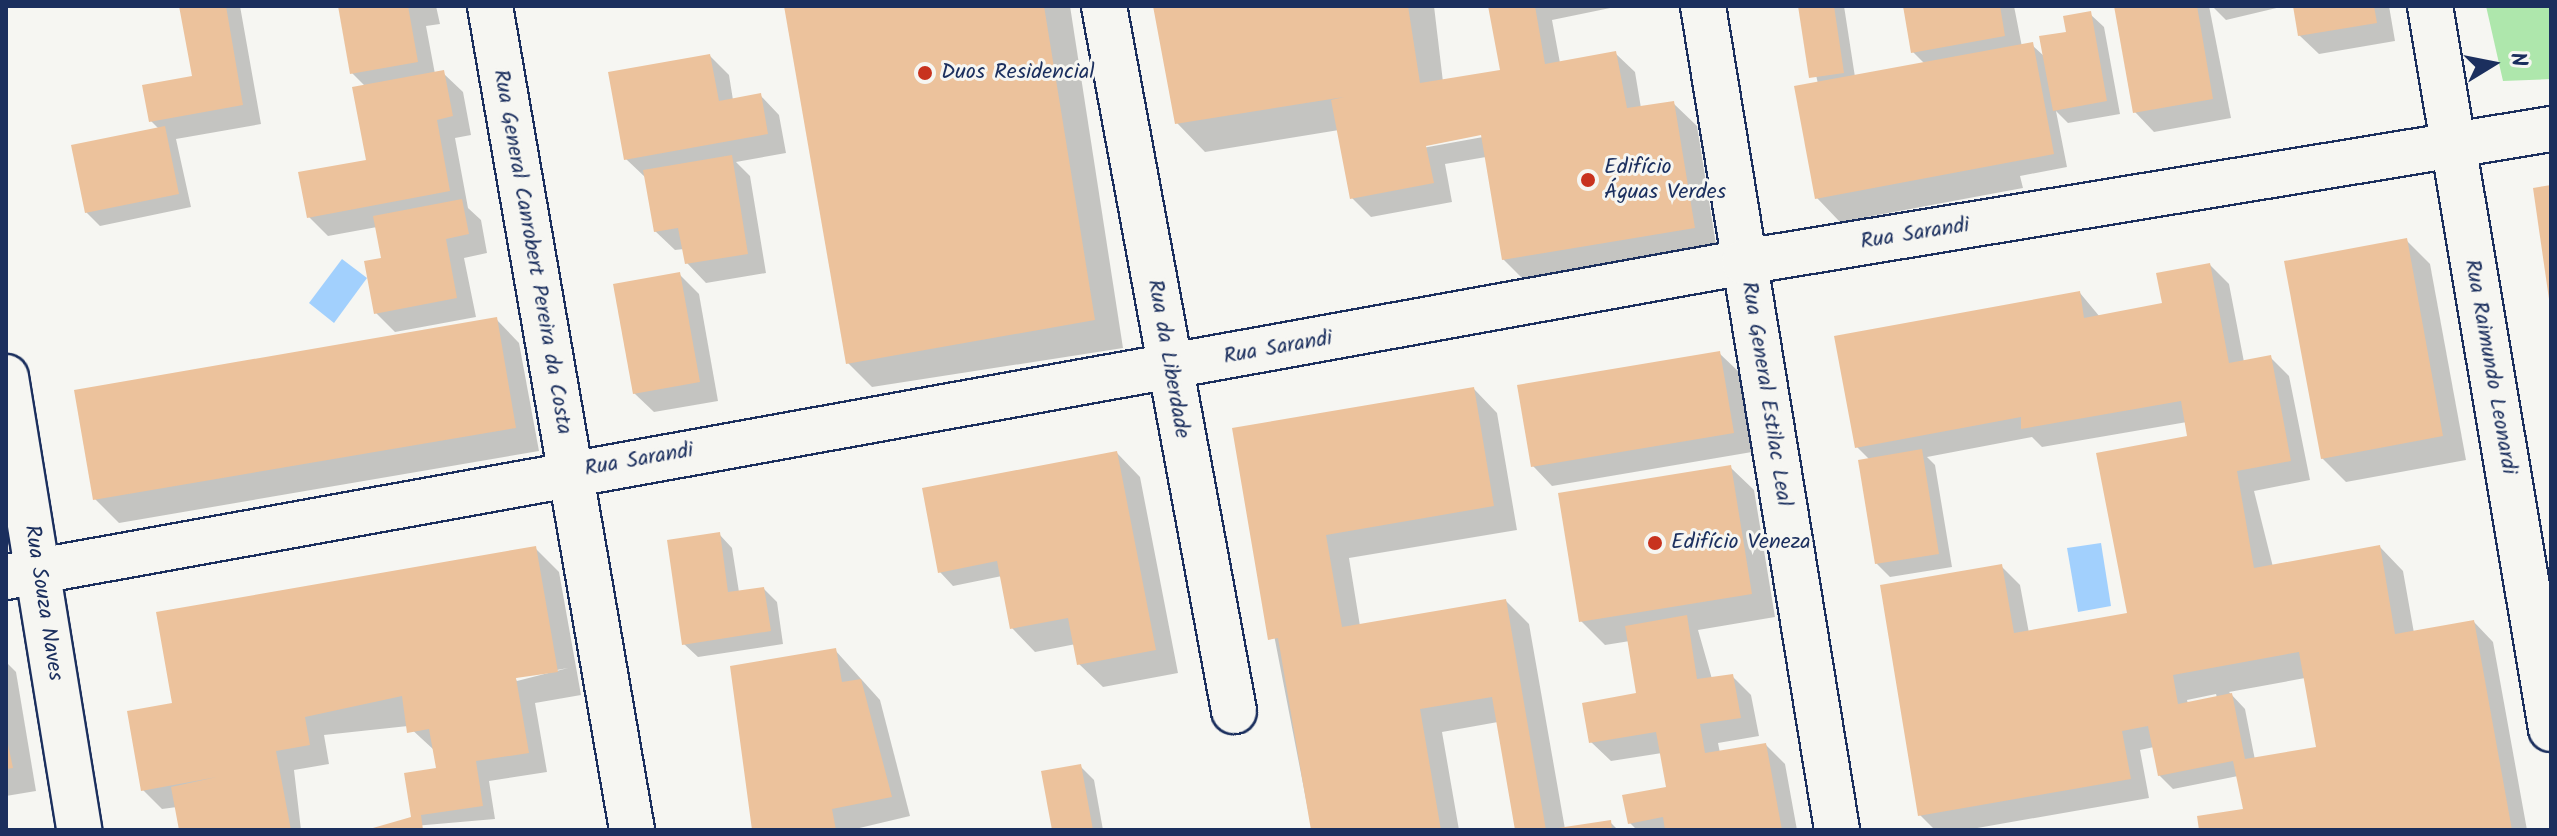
<!DOCTYPE html>
<meta charset="utf-8">
<style>
body{margin:0}
#map{position:relative;width:2557px;height:836px;overflow:hidden;background:#f6f6f2;font-family:Kalam,sans-serif}
div>[style]{position:absolute}
[style*='--x']{left:calc(var(--x)*1px);top:calc(var(--y)*1px);width:calc(var(--w)*1px);rotate:calc(var(--a)*1deg)}
.green>*{inset:0;background:#aee7ac}
.water>*{inset:0;background:#a2d0fd}
.shadow>*{inset:0;background:#0003}
.building>*{inset:0;background:#ecc29c}
.roads{filter:drop-shadow(2px 0 #1b2f5e) drop-shadow(-2px 0 #1b2f5e) drop-shadow(0 2px #1b2f5e) drop-shadow(0 -2px #1b2f5e)}
.minor>*{height:44px;margin:-22px;padding:0 22px;transform-origin:22px;border-radius:22px;background:#f6f6f2}
.dots>*{width:22px;height:22px;translate:-50% -50%;box-sizing:border-box;border:4px solid #f6f6f2;border-radius:50%}
span{translate:-50% -50%;white-space:nowrap;text-align:center;line-height:1.15;-webkit-text-stroke:6px #f6f6f2;paint-order:stroke}
.poi-label{font-size:22px;color:#1b2f5e}
.left{translate:0 -50%;text-align:left}
.street-label{font-size:22px;color:#1b2f5e}
.frame{position:absolute;inset:0;border:8px solid #1b2f5e;pointer-events:none}
.north{position:absolute;left:2453px;top:24px;width:80px;height:80px;-webkit-text-stroke:6px #f6f6f2;paint-order:stroke;rotate:80deg;font-size:22px;font-weight:700;line-height:32px;text-align:center;color:#1b2f5e}
.north::after{content:'';display:block;margin:auto;width:28px;height:36px;background:#1b2f5e;clip-path:polygon(50% 0,100% 100%,50% 72%,0 100%)}
</style>
<div id="map">
<div class="green">
<div style="clip-path:polygon(2486px 6px,2551px 6px,2551px 79px,2503px 81px)"></div>
</div>
<div class="water">
<div style="clip-path:polygon(342px 259px,367px 278px,334px 323px,309px 303px)"></div>
<div style="clip-path:polygon(2101px 543px,2111px 606px,2078px 612px,2067px 548px)"></div>
</div>
<div class="shadow">
<div style="clip-path:polygon(181px 6px,240px 6px,261px 124px,176px 139px,191px 207px,100px 226px,86px 212px,159px 129px,151px 121px,194px 78px)"></div>
<div style="clip-path:polygon(340px 6px,436px 6px,440px 24px,426px 26px,435px 74px,443px 73px,463px 92px,471px 135px,455px 138px,468px 208px,481px 220px,487px 253px,464px 258px,476px 317px,395px 332px,376px 313px,383px 259px,377px 227px,328px 236px,309px 217px,368px 161px,366px 87px,352px 73px)"></div>
<div style="clip-path:polygon(786px 6px,1070px 6px,1123px 348px,872px 387px,848px 363px)"></div>
<div style="clip-path:polygon(evenodd,1155px 6px,1434px 6px,1443px 82px,1503px 71px,1491px 6px,1620px 6px,1552px 20px,1560px 63px,1615px 53px,1635px 72px,1641px 108px,1673px 103px,1697px 126px,1717px 251px,1527px 283px,1503px 259px,1486px 157px,1445px 164px,1452px 202px,1371px 217px,1352px 198px,1339px 130px,1205px 152px,1177px 123px,1155px 6px,1483px 133px,1483px 137px,1417px 149px,1416px 145px,1483px 133px)"></div>
<div style="clip-path:polygon(1801px 6px,1844px 6px,1855px 77px,1925px 64px,1913px 52px,1905px 6px,2014px 6px,2022px 47px,2032px 45px,2045px 57px,2090px 14px,2104px 27px,2120px 114px,2068px 123px,2056px 111px,2067px 167px,2020px 176px,2023px 188px,1840px 222px,1817px 198px,1818px 84px)"></div>
<div style="clip-path:polygon(2116px 6px,2209px 6px,2231px 118px,2154px 132px,2135px 112px)"></div>
<div style="clip-path:polygon(2285px 6px,2226px 20px,2212px 6px)"></div>
<div style="clip-path:polygon(2294px 6px,2389px 6px,2395px 41px,2319px 54px,2299px 35px)"></div>
<div style="clip-path:polygon(710px 56px,729px 75px,733px 100px,760px 95px,779px 115px,786px 153px,736px 162px,750px 176px,766px 273px,706px 283px,687px 263px,684px 249px,675px 250px,655px 231px,646px 178px,626px 159px)"></div>
<div style="clip-path:polygon(2406px 240px,2430px 264px,2466px 460px,2346px 482px,2322px 458px)"></div>
<div style="clip-path:polygon(evenodd,2210px 265px,2229px 284px,2244px 362px,2270px 357px,2289px 376px,2310px 480px,2254px 491px,2273px 567px,2380px 547px,2403px 571px,2414px 633px,2474px 622px,2493px 642px,2527px 830px,2201px 830px,2244px 810px,2238px 776px,2173px 789px,2159px 775px,2154px 747px,2140px 750px,2149px 798px,1966px 830px,1935px 830px,1920px 815px,2001px 566px,2020px 585px,2029px 633px,2129px 615px,2189px 437px,2187px 422px,2042px 447px,2032px 437px,1927px 457px,1935px 465px,1952px 567px,1890px 577px,1876px 563px,1870px 460px,1857px 447px,2080px 293px,2100px 317px,2165px 305px,2210px 265px,2305px 678px,2318px 748px,2255px 760px,2245px 709px,2229px 692px,2305px 678px,2210px 265px,2216px 694px,2217px 698px,2188px 704px,2187px 700px,2216px 694px)"></div>
<div style="clip-path:polygon(679px 274px,699px 294px,718px 401px,654px 412px,634px 393px)"></div>
<div style="clip-path:polygon(496px 319px,519px 343px,539px 451px,119px 523px,95px 499px)"></div>
<div style="clip-path:polygon(1719px 353px,1739px 372px,1752px 452px,1552px 486px,1533px 466px)"></div>
<div style="clip-path:polygon(1474px 389px,1497px 413px,1517px 530px,1349px 558px,1360px 626px,1506px 601px,1529px 624px,1565px 829px,1610px 822px,1618px 830px,1517px 830px,1498px 722px,1442px 732px,1459px 830px,1312px 830px,1234px 430px)"></div>
<div style="clip-path:polygon(1117px 453px,1140px 477px,1178px 673px,1103px 687px,1079px 664px,1076px 644px,1035px 652px,1012px 628px,1002px 576px,953px 586px,940px 572px)"></div>
<div style="clip-path:polygon(1730px 467px,1754px 490px,1775px 617px,1698px 630px,1712px 679px,1732px 676px,1751px 695px,1759px 736px,1718px 743px,1720px 753px,1766px 745px,1785px 764px,1797px 830px,1637px 830px,1630px 823px,1668px 788px,1662px 753px,1611px 761px,1591px 742px,1639px 695px,1630px 641px,1605px 645px,1581px 621px)"></div>
<div style="clip-path:polygon(719px 534px,732px 548px,739px 592px,764px 589px,777px 602px,783px 644px,698px 657px,684px 644px)"></div>
<div style="clip-path:polygon(evenodd,536px 549px,559px 572px,581px 695px,535px 703px,547px 772px,489px 781px,495px 819px,368px 830px,414px 818px,438px 769px,434px 750px,408px 726px,324px 735px,329px 764px,294px 770px,301px 830px,181px 830px,177px 807px,162px 809px,143px 790px,175px 705px,536px 549px,568px 668px,517px 681px,513px 678px,568px 668px)"></div>
<div style="clip-path:polygon(835px 650px,880px 700px,910px 816px,851px 830px,755px 830px)"></div>
<div style="clip-path:polygon(6px 662px,16px 672px,36px 791px,6px 796px)"></div>
<div style="clip-path:polygon(1080px 766px,1094px 780px,1103px 830px,1054px 830px)"></div>
</div>
<div class="building">
<div style="clip-path:polygon(179px 6px,226px 6px,243px 105px,149px 122px,142px 85px,192px 76px)"></div>
<div style="clip-path:polygon(338px 6px,408px 6px,418px 62px,350px 74px)"></div>
<div style="clip-path:polygon(784px 6px,1044px 6px,1095px 320px,846px 364px)"></div>
<div style="clip-path:polygon(1153px 6px,1408px 6px,1420px 83px,1500px 70px,1488px 6px,1535px 6px,1545px 64px,1616px 51px,1627px 108px,1674px 101px,1695px 228px,1502px 260px,1481px 135px,1426px 146px,1434px 183px,1350px 199px,1331px 100px,1344px 97px,1175px 124px)"></div>
<div style="clip-path:polygon(1798px 6px,1834px 6px,1844px 73px,1809px 78px)"></div>
<div style="clip-path:polygon(1903px 6px,2000px 6px,2005px 36px,1911px 53px)"></div>
<div style="clip-path:polygon(2114px 6px,2197px 6px,2213px 99px,2133px 113px)"></div>
<div style="clip-path:polygon(2293px 6px,2374px 6px,2377px 23px,2298px 36px)"></div>
<div style="clip-path:polygon(2091px 11px,2107px 101px,2053px 111px,2039px 36px,2066px 32px,2063px 16px)"></div>
<div style="clip-path:polygon(2033px 42px,2054px 154px,1815px 199px,1794px 86px)"></div>
<div style="clip-path:polygon(710px 54px,719px 101px,761px 93px,768px 134px,624px 160px,608px 72px)"></div>
<div style="clip-path:polygon(444px 70px,453px 116px,437px 120px,450px 191px,307px 218px,298px 172px,366px 160px,352px 87px)"></div>
<div style="clip-path:polygon(165px 126px,179px 194px,85px 213px,71px 145px)"></div>
<div style="clip-path:polygon(732px 155px,748px 254px,685px 264px,678px 228px,654px 232px,643px 170px)"></div>
<div style="clip-path:polygon(2551px 185px,2551px 299px,2549px 299px,2533px 188px)"></div>
<div style="clip-path:polygon(462px 199px,469px 234px,446px 239px,457px 298px,374px 314px,364px 261px,381px 258px,373px 216px)"></div>
<div style="clip-path:polygon(2407px 238px,2443px 436px,2321px 459px,2284px 261px)"></div>
<div style="clip-path:polygon(evenodd,2210px 263px,2229px 363px,2271px 355px,2291px 461px,2237px 471px,2254px 568px,2380px 545px,2395px 634px,2474px 620px,2512px 830px,2199px 830px,2197px 816px,2243px 809px,2233px 761px,2158px 776px,2148px 726px,2122px 731px,2131px 779px,1918px 816px,1880px 585px,2002px 564px,2014px 633px,2127px 613px,2096px 453px,2187px 436px,2181px 401px,2021px 429px,2021px 417px,1855px 448px,1834px 336px,2080px 291px,2084px 318px,2162px 303px,2156px 273px,2210px 263px,2299px 652px,2316px 747px,2245px 759px,2232px 693px,2178px 704px,2173px 675px,2299px 652px)"></div>
<div style="clip-path:polygon(680px 272px,700px 382px,633px 394px,613px 284px)"></div>
<div style="clip-path:polygon(497px 317px,516px 428px,93px 500px,74px 390px)"></div>
<div style="clip-path:polygon(1720px 351px,1734px 433px,1531px 467px,1517px 385px)"></div>
<div style="clip-path:polygon(1474px 387px,1494px 506px,1326px 535px,1342px 627px,1506px 599px,1546px 830px,1515px 830px,1492px 697px,1420px 709px,1441px 830px,1311px 830px,1278px 638px,1268px 640px,1232px 428px)"></div>
<div style="clip-path:polygon(1922px 449px,1939px 554px,1875px 564px,1858px 460px)"></div>
<div style="clip-path:polygon(1117px 451px,1156px 650px,1077px 665px,1068px 618px,1010px 629px,997px 561px,938px 573px,922px 488px)"></div>
<div style="clip-path:polygon(1731px 465px,1752px 594px,1579px 622px,1558px 493px)"></div>
<div style="clip-path:polygon(720px 532px,728px 592px,764px 587px,771px 631px,682px 645px,667px 540px)"></div>
<div style="clip-path:polygon(536px 546px,558px 672px,516px 678px,529px 753px,476px 761px,483px 806px,421px 815px,423px 830px,366px 830px,411px 817px,404px 773px,436px 768px,429px 729px,407px 733px,402px 696px,305px 717px,310px 745px,276px 751px,291px 830px,179px 830px,171px 787px,217px 777px,141px 791px,127px 711px,172px 703px,156px 612px)"></div>
<div style="clip-path:polygon(1687px 615px,1697px 679px,1733px 674px,1741px 718px,1700px 724px,1705px 753px,1766px 743px,1782px 830px,1665px 830px,1663px 817px,1628px 824px,1622px 795px,1666px 787px,1656px 732px,1589px 743px,1582px 703px,1636px 693px,1625px 626px)"></div>
<div style="clip-path:polygon(836px 648px,842px 682px,861px 679px,892px 797px,832px 809px,836px 830px,752px 830px,730px 666px)"></div>
<div style="clip-path:polygon(6px 735px,13px 768px,6px 769px)"></div>
<div style="clip-path:polygon(1081px 764px,1093px 830px,1052px 830px,1041px 771px)"></div>
<div style="clip-path:polygon(1611px 820px,1612px 830px,1558px 830px,1558px 828px)"></div>
</div>
<div class="roads">
<div class="minor">
<div style="--x:490;--y:6;--w:836;--a:80.22"></div>
<div style="--x:1104;--y:6;--w:717;--a:79.55"></div>
<div style="--x:1703;--y:6;--w:835;--a:80.76"></div>
<div style="--x:2430;--y:6;--w:733;--a:80.5"></div>
<div style="--x:6;--y:377;--w:459;--a:80.8"></div>
<div style="--x:6;--y:577;--w:1766;--a:-10.27"></div>
<div style="--x:1744;--y:262;--w:818;--a:-9.36"></div>
</div>
</div>
<div class="dots">
<div style="left:925px;top:73px;background:#c8321e"></div>
<div style="left:1588px;top:180px;background:#c8321e"></div>
<div style="left:1655px;top:543px;background:#c8321e"></div>
</div>
<div class="poi-label">
<span class="left" style="left:941px;top:73px">Duos Residencial</span>
<span class="left" style="left:1604px;top:180px">Edifício<br>Águas Verdes</span>
<span class="left" style="left:1671px;top:543px">Edifício Veneza</span>
</div>
<div class="street-label">
<span style="left:1915px;top:234px;rotate:-9deg">Rua Sarandi</span>
<span style="left:532px;top:252px;rotate:80deg">Rua General Canrobert Pereira da Costa</span>
<span style="left:1278px;top:348px;rotate:-10deg">Rua Sarandi</span>
<span style="left:1168px;top:359px;rotate:80deg">Rua da Liberdade</span>
<span style="left:2490px;top:367px;rotate:80deg">Rua Raimundo Leonardi</span>
<span style="left:1766px;top:394px;rotate:81deg">Rua General Estilac Leal</span>
<span style="left:639px;top:460px;rotate:-10deg">Rua Sarandi</span>
<span style="left:43px;top:603px;rotate:81deg">Rua Souza Naves</span>
</div>
<div class="frame"></div>
<div class="north">N</div>
</div>
